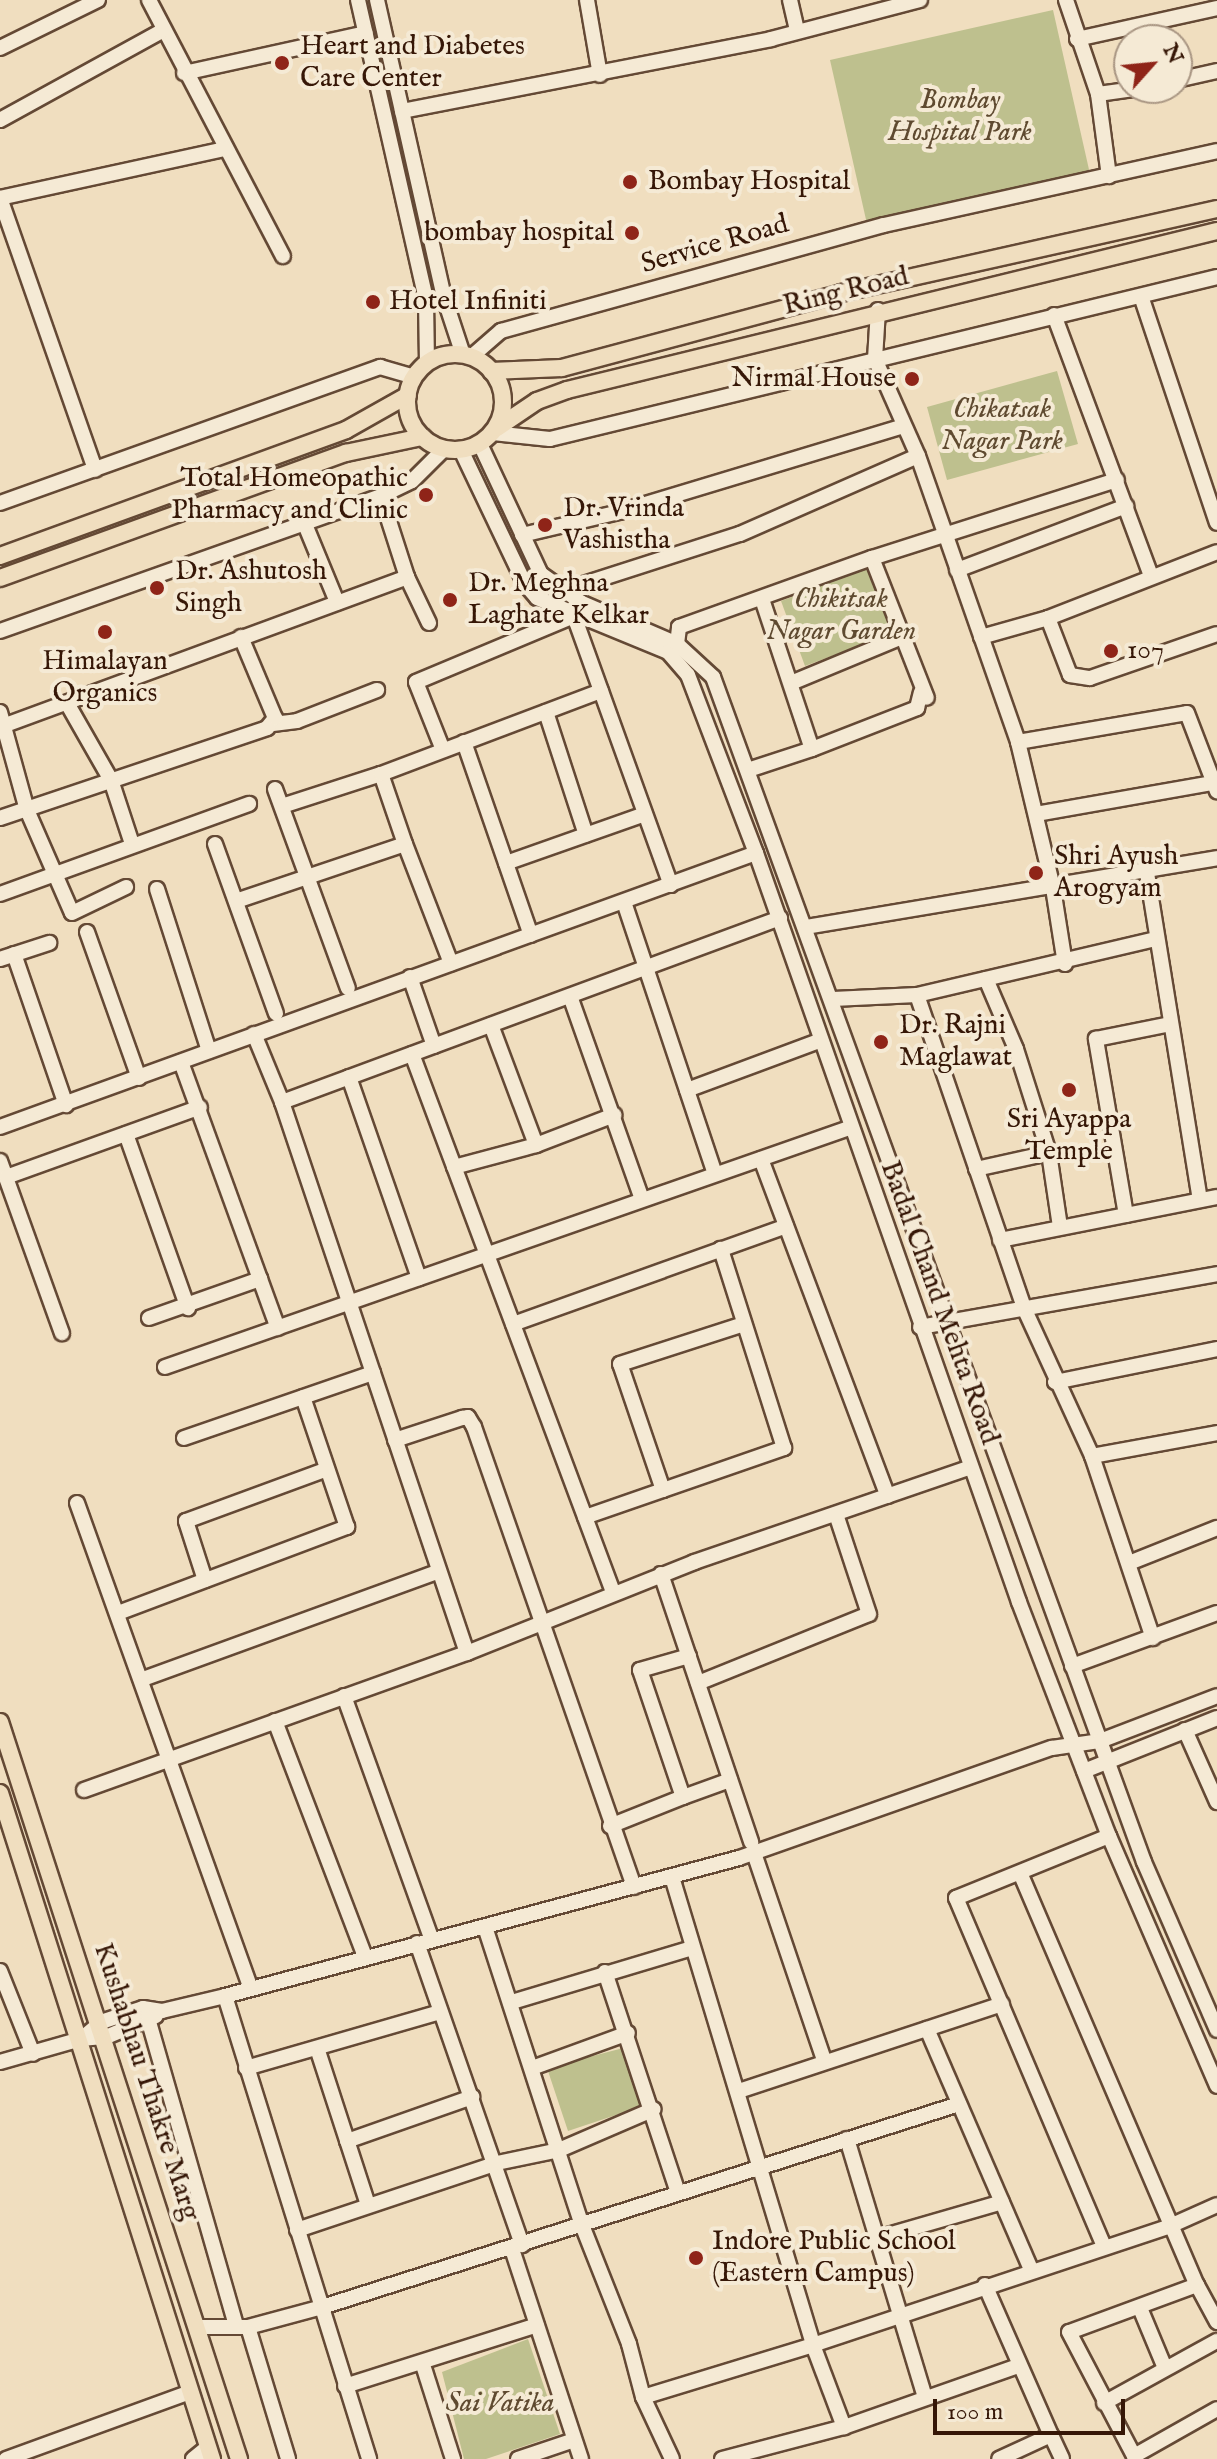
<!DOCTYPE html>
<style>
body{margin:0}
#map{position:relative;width:1217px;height:2459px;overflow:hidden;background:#f0debf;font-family:"IM FELL English",serif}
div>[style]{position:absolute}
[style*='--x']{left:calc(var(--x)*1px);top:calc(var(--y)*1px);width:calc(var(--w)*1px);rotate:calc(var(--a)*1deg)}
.green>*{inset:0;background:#bec08e}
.roads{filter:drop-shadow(2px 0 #644935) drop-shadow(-2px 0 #644935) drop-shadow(0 2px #644935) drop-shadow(0 -2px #644935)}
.minor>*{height:14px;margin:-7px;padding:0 7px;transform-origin:7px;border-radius:7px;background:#f5ead5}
.major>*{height:16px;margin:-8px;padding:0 8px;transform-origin:8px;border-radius:8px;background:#f0debf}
.major>.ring{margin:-8px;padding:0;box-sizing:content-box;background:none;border:16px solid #f0debf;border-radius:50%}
.dots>*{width:22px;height:22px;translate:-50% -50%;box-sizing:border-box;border:4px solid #f5ead5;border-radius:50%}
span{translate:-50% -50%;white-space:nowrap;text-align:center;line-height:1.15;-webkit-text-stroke:8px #f5ead5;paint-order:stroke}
.poi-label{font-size:28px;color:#361707}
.left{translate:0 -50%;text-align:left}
.right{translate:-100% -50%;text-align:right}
.park-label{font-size:28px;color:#5f4a30;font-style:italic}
.street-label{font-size:28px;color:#361707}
.north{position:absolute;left:1113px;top:24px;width:80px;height:80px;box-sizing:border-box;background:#f5ead5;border:2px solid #a99683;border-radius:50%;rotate:63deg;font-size:22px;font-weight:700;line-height:32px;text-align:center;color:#361707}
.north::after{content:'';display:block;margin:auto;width:28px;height:36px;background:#8f2418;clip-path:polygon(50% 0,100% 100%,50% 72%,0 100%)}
.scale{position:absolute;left:933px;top:2399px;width:192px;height:36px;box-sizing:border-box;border:4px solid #361707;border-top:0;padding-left:10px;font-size:24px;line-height:28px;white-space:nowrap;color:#361707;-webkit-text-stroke:6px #f5ead5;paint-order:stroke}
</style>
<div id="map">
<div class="green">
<div style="clip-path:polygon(1053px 10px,1090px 174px,867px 224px,830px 60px)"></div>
<div style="clip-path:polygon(1057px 371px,1078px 444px,947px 480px,927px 407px)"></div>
<div style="clip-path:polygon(869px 568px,893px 633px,805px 666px,781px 601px)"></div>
<div style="clip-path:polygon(627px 2047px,646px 2105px,568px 2131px,547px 2068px)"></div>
<div style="clip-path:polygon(528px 2339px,560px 2434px,486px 2459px,464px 2459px,442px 2372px)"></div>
</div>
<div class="roads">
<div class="minor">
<div style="--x:149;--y:0;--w:289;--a:62.4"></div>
<div style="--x:358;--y:0;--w:308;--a:77.2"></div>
<div style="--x:426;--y:300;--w:63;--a:89.1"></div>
<div style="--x:377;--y:0;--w:301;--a:77.3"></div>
<div style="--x:443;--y:294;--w:64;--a:71.8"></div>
<div style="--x:587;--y:0;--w:76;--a:80.2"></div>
<div style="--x:790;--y:0;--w:31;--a:77"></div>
<div style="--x:1066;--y:0;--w:99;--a:71.2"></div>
<div style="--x:1098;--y:94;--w:83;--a:82.4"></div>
<div style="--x:1077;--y:39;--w:143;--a:-12.5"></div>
<div style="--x:0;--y:48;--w:109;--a:-26.1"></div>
<div style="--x:184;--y:73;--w:186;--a:-12.4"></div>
<div style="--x:1177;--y:80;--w:41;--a:-12.7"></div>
<div style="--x:1098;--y:94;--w:43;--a:-7.9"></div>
<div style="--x:402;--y:111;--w:376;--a:-11"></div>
<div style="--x:771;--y:39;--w:154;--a:-14.7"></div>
<div style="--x:0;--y:120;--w:187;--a:-28.8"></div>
<div style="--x:0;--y:198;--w:288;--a:70.7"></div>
<div style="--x:0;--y:198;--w:230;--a:-12.3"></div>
<div style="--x:1141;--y:296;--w:239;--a:71.5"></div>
<div style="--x:878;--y:310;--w:49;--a:93.5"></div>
<div style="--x:875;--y:359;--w:106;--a:66.1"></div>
<div style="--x:918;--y:456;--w:303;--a:70.7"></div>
<div style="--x:1018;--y:742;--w:150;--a:76.5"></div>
<div style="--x:1053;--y:888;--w:77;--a:81"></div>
<div style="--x:1054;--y:315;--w:278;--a:69.6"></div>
<div style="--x:471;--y:357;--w:40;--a:-41"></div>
<div style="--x:501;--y:331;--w:397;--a:-15.5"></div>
<div style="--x:884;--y:225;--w:341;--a:-12.5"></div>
<div style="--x:493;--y:433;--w:57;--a:6"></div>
<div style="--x:550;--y:439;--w:686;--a:-13.65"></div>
<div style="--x:480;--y:444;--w:144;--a:64.9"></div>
<div style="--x:541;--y:574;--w:50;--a:35.3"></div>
<div style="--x:582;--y:603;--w:103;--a:23.3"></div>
<div style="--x:677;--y:644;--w:49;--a:42.5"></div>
<div style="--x:713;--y:677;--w:1261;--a:70.01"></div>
<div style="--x:1144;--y:1862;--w:183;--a:66.5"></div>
<div style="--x:461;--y:450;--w:148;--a:64.5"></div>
<div style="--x:525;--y:584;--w:18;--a:49"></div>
<div style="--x:537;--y:598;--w:142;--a:22.4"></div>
<div style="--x:668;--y:652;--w:30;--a:49"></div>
<div style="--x:688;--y:675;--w:191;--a:69.1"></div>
<div style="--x:756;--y:853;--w:794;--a:70.65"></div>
<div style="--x:1019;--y:1602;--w:251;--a:69"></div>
<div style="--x:1109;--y:1836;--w:272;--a:66.6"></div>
<div style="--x:0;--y:503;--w:404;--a:-19.7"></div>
<div style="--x:380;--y:367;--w:36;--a:16"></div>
<div style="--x:304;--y:522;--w:87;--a:67.6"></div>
<div style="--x:522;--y:535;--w:100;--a:-13.3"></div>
<div style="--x:619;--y:512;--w:297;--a:-16.8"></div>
<div style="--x:872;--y:558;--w:150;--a:68.6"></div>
<div style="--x:957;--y:570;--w:181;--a:-20.7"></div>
<div style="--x:407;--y:577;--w:51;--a:64.4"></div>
<div style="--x:559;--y:592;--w:190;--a:-17.8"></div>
<div style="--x:740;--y:534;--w:194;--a:-23.7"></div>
<div style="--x:762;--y:599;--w:158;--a:71.6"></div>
<div style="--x:812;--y:749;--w:113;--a:-21.3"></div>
<div style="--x:917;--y:708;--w:16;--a:-76"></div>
<div style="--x:1048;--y:618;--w:61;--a:68.9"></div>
<div style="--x:1070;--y:675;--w:20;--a:9"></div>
<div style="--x:1090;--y:678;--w:134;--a:-19.1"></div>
<div style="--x:0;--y:631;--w:404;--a:-19.5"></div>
<div style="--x:381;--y:496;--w:34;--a:-26"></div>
<div style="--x:412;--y:481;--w:45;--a:-45"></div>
<div style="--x:981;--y:637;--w:70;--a:-15.8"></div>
<div style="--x:1048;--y:618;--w:181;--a:-21.3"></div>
<div style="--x:677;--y:644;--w:17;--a:-83"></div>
<div style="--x:679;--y:627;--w:205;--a:-19.7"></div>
<div style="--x:872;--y:558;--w:257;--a:-17.7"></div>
<div style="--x:791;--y:683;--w:120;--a:-22.5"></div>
<div style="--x:67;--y:703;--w:89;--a:60.3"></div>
<div style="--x:111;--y:780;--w:67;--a:71.8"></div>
<div style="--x:0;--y:712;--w:102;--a:74.6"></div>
<div style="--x:27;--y:810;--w:112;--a:66.4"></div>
<div style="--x:72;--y:913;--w:60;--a:-25.7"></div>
<div style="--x:546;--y:712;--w:129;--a:72"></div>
<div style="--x:273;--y:724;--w:24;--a:-7"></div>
<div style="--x:297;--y:721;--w:86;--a:-21.2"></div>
<div style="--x:0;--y:727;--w:434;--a:-20.2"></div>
<div style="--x:407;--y:577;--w:85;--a:-107.8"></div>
<div style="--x:464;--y:742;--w:204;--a:70.9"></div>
<div style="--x:1018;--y:742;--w:171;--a:-9.7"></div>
<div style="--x:1187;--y:713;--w:84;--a:69"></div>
<div style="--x:443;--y:750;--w:73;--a:-111.7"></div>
<div style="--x:416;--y:682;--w:171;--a:-22.7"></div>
<div style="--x:574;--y:616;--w:286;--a:70.2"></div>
<div style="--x:748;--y:770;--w:67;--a:-18.2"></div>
<div style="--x:275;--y:789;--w:212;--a:69.9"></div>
<div style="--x:282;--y:806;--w:104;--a:-17.9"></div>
<div style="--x:1036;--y:814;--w:184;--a:-10"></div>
<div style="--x:0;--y:818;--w:282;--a:-18.6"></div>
<div style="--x:267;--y:728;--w:13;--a:-51"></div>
<div style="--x:275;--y:718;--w:88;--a:-112.8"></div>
<div style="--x:215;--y:844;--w:180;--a:70.2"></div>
<div style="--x:405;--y:844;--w:128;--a:68.9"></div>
<div style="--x:506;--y:863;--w:147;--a:-19.4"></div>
<div style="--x:1147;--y:873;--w:331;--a:80.8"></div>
<div style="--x:157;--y:889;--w:170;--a:72.2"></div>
<div style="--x:0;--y:894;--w:265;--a:-19.9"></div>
<div style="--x:236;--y:901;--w:178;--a:-18.6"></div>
<div style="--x:405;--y:844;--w:74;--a:-108.9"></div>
<div style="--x:381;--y:774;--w:235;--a:-20.7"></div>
<div style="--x:624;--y:902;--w:287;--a:71.5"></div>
<div style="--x:806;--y:927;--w:417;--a:-9.5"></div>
<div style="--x:87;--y:932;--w:155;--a:70.4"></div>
<div style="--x:14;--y:954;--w:160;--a:71"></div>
<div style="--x:0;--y:959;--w:52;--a:-18.1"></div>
<div style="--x:410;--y:977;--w:73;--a:70.8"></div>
<div style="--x:986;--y:979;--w:76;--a:66.8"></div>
<div style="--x:1016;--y:1049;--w:109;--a:72.4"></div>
<div style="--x:1049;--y:1153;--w:75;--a:81.5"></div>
<div style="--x:917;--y:995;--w:331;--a:71.1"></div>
<div style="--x:1024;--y:1308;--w:163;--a:65.3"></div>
<div style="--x:1092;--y:1456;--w:192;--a:71.5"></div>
<div style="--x:570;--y:996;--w:215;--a:70.5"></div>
<div style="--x:833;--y:999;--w:84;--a:-2.7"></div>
<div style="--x:917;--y:995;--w:244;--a:-13.2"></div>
<div style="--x:491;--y:1025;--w:128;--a:69.4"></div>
<div style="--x:254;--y:1034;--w:74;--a:67.6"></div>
<div style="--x:282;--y:1102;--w:581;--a:71.44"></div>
<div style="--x:412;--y:1054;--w:574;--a:69.51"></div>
<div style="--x:181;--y:1062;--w:283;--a:70"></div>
<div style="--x:349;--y:1077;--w:213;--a:70.8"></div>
<div style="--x:687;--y:1090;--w:141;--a:-20.4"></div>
<div style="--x:282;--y:1102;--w:531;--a:-20.28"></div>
<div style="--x:0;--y:1127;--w:804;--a:-19.92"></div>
<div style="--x:126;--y:1134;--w:185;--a:70.4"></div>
<div style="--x:761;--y:1159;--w:360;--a:69.4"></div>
<div style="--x:0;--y:1161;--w:183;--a:70.2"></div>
<div style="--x:454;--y:1167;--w:85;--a:-15"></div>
<div style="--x:536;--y:1145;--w:84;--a:-21"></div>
<div style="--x:976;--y:1169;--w:75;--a:-12.4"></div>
<div style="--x:6;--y:1177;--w:206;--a:-19.8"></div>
<div style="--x:1126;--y:1215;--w:179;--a:-99.7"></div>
<div style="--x:1096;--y:1039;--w:76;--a:-11.3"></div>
<div style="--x:1000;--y:1240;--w:221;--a:-11.2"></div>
<div style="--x:149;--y:1318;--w:118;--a:-19.4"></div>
<div style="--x:513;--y:1324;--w:290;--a:-19.7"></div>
<div style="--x:920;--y:1327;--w:302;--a:-10.1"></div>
<div style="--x:165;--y:1367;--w:725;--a:-19.26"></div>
<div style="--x:1055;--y:1382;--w:165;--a:-11.5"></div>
<div style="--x:184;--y:1438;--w:200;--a:-19"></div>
<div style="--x:395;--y:1440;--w:71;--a:-18.2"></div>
<div style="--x:462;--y:1418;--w:6;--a:-9"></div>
<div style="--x:468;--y:1417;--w:12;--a:59"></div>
<div style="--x:474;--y:1427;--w:487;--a:70.8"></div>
<div style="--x:1092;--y:1456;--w:127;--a:-10.4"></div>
<div style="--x:663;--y:1490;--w:133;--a:-108.8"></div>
<div style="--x:620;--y:1364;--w:127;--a:-17.9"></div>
<div style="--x:77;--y:1503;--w:516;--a:70.3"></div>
<div style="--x:585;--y:1517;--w:211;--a:-19.1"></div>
<div style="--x:784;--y:1448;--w:209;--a:-107.6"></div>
<div style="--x:1129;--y:1563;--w:95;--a:-21.7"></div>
<div style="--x:661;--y:1574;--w:283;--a:71.4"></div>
<div style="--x:205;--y:1580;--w:62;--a:-107.9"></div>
<div style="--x:186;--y:1521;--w:150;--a:-20.2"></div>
<div style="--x:118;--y:1613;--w:245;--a:-20.6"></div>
<div style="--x:347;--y:1527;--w:137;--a:-108.7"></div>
<div style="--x:689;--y:1656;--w:51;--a:164.1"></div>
<div style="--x:640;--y:1670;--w:134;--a:71.3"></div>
<div style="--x:683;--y:1797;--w:50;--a:-19.9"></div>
<div style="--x:1072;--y:1666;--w:154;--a:-20.1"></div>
<div style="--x:143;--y:1679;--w:315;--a:-20"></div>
<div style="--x:698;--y:1683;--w:184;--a:-22"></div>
<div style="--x:869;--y:1614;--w:105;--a:-108.3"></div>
<div style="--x:344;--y:1696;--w:259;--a:70.2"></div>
<div style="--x:275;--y:1721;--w:253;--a:69.1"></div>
<div style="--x:1185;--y:1730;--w:79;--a:66"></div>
<div style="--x:1084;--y:1771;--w:143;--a:-21.7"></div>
<div style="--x:84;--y:1790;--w:407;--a:-19.7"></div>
<div style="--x:467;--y:1653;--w:245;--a:-21.8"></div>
<div style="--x:694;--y:1562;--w:291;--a:-18.9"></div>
<div style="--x:610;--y:1826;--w:79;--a:-21.7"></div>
<div style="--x:754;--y:1853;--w:219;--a:71.3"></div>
<div style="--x:1021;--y:1875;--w:446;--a:66.8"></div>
<div style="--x:1197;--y:2285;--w:136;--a:159.8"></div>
<div style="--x:1069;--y:2332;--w:140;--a:62.3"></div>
<div style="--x:1134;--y:2456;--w:95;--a:-29.5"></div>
<div style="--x:672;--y:1877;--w:489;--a:73.2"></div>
<div style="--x:813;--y:2345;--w:88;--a:69.3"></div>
<div style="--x:486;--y:1930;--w:310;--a:72"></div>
<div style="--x:582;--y:2225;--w:128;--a:68.4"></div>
<div style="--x:629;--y:2344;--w:55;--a:75.2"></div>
<div style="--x:643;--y:2397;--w:68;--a:64.9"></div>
<div style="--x:417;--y:1943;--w:320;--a:70.8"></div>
<div style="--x:0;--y:1971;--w:89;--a:68.3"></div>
<div style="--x:605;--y:1972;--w:233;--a:71.7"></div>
<div style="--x:225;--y:1996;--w:485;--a:72.7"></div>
<div style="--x:512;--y:2002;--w:188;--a:-16.7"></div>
<div style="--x:149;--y:2022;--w:315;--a:74"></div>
<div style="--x:927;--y:2029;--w:262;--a:66.6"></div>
<div style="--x:81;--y:2039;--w:26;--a:-40"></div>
<div style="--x:101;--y:2022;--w:44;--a:-18.4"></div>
<div style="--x:143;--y:2008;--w:19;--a:9"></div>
<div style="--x:162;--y:2011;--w:65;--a:-13.4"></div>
<div style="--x:225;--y:1996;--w:532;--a:-15.03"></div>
<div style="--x:739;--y:1858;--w:332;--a:-19.4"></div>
<div style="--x:1052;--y:1748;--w:49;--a:-8.3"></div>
<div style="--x:1100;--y:1741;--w:125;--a:-21"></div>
<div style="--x:317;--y:2048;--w:165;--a:72"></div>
<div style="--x:0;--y:2062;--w:84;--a:-15.9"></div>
<div style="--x:81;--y:2039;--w:25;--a:-5"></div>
<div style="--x:106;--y:2037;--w:54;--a:-22.8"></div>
<div style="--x:246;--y:2068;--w:202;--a:-16.1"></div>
<div style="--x:532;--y:2068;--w:102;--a:-20"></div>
<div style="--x:739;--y:2091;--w:277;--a:-18.3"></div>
<div style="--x:847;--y:2139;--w:270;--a:73.2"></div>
<div style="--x:347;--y:2141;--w:133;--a:-19.4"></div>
<div style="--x:297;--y:2230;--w:211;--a:-18.5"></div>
<div style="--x:497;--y:2163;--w:63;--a:-11.8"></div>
<div style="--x:559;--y:2150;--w:103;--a:-23.3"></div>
<div style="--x:874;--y:2239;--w:133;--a:-16.1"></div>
<div style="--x:1103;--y:2244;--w:376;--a:-113"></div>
<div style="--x:956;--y:1898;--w:165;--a:-22.1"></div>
<div style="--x:512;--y:2249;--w:221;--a:71.8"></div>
<div style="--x:985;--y:2285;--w:164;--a:66.3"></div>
<div style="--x:1051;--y:2435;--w:57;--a:155.2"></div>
<div style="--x:1197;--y:2285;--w:42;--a:61.6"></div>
<div style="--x:1140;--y:2308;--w:65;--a:67.4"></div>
<div style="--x:197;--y:2327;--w:51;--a:0"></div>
<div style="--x:248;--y:2327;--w:73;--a:-15"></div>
<div style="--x:319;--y:2308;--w:672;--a:-17.68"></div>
<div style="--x:248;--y:2327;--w:138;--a:73.1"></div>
<div style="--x:423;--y:2365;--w:99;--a:72.3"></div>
<div style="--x:345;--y:2386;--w:201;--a:-17.6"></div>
<div style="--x:643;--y:2397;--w:178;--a:-17"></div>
<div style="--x:813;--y:2345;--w:376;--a:-18.4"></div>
<div style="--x:1170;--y:2226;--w:51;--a:-24.1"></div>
<div style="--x:1104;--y:2403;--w:129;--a:-28.8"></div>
<div style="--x:1051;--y:2435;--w:26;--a:65"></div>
<div style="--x:6;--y:2459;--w:196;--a:-20"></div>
<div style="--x:193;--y:2459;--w:19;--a:-39"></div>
<div style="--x:518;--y:2459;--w:59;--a:-18.7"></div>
<div style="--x:722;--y:2459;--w:126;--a:-14.7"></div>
<div style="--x:844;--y:2427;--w:184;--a:-19.3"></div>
</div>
<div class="major">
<div class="ring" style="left:407px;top:354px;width:80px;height:80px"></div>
<div style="--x:491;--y:371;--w:71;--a:-2.4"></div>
<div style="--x:562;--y:368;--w:289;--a:-15"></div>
<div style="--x:841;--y:293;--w:385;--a:-12.6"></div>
<div style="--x:497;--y:428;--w:48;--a:-34"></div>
<div style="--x:537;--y:401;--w:32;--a:-20"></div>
<div style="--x:567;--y:390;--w:669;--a:-13.75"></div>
<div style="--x:0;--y:556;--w:368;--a:-20"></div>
<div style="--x:346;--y:430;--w:71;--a:-29.4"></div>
<div style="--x:0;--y:578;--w:368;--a:-19.9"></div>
<div style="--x:346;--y:453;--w:78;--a:-11.9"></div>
<div style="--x:0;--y:1722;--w:775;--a:72.03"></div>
<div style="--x:0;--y:1793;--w:699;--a:72.34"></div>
</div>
</div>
<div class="dots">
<div style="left:282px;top:63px;background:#8f2418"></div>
<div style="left:630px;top:182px;background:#8f2418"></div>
<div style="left:632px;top:233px;background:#8f2418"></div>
<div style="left:373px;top:302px;background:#8f2418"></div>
<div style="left:912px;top:379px;background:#8f2418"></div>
<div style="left:426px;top:495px;background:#8f2418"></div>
<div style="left:545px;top:525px;background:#8f2418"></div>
<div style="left:157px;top:588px;background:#8f2418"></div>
<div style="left:450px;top:600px;background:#8f2418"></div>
<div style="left:105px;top:632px;background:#8f2418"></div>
<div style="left:1111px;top:651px;background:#8f2418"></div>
<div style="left:1036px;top:873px;background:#8f2418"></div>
<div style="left:881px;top:1042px;background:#8f2418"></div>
<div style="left:1069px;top:1090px;background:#8f2418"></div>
<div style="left:696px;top:2258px;background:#8f2418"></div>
</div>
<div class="poi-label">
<span class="left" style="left:300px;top:63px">Heart and Diabetes<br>Care Center</span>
<span class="left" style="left:648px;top:182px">Bombay Hospital</span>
<span class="right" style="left:614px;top:233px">bombay hospital</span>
<span class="left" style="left:389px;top:302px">Hotel Infiniti</span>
<span class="right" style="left:896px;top:379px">Nirmal House</span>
<span class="right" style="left:408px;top:495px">Total Homeopathic<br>Pharmacy and Clinic</span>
<span class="left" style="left:563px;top:525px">Dr. Vrinda<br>Vashistha</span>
<span class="left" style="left:175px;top:588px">Dr. Ashutosh<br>Singh</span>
<span class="left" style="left:468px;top:600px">Dr. Meghna<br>Laghate Kelkar</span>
<span class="left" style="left:1127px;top:651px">107</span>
<span style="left:105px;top:678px">Himalayan<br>Organics</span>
<span class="left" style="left:1054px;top:873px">Shri Ayush<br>Arogyam</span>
<span class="left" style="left:899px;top:1042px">Dr. Rajni<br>Maglawat</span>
<span style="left:1069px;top:1136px">Sri Ayappa<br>Temple</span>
<span class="left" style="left:712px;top:2258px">Indore Public School<br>(Eastern Campus)</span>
</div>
<div class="park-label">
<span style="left:960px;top:117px">Bombay<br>Hospital Park</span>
<span style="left:1002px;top:426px">Chikatsak<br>Nagar Park</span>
<span style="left:841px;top:616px">Chikitsak<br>Nagar Garden</span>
<span style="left:500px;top:2404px">Sai Vatika</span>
</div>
<div class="street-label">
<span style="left:715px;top:245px;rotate:-16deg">Service Road</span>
<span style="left:846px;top:292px;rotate:-14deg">Ring Road</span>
<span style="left:939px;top:1303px;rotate:70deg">Badal Chand Mehta Road</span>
<span style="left:146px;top:2082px;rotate:72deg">Kushabhau Thakre Marg</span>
</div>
<div class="north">N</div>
<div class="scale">100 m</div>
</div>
